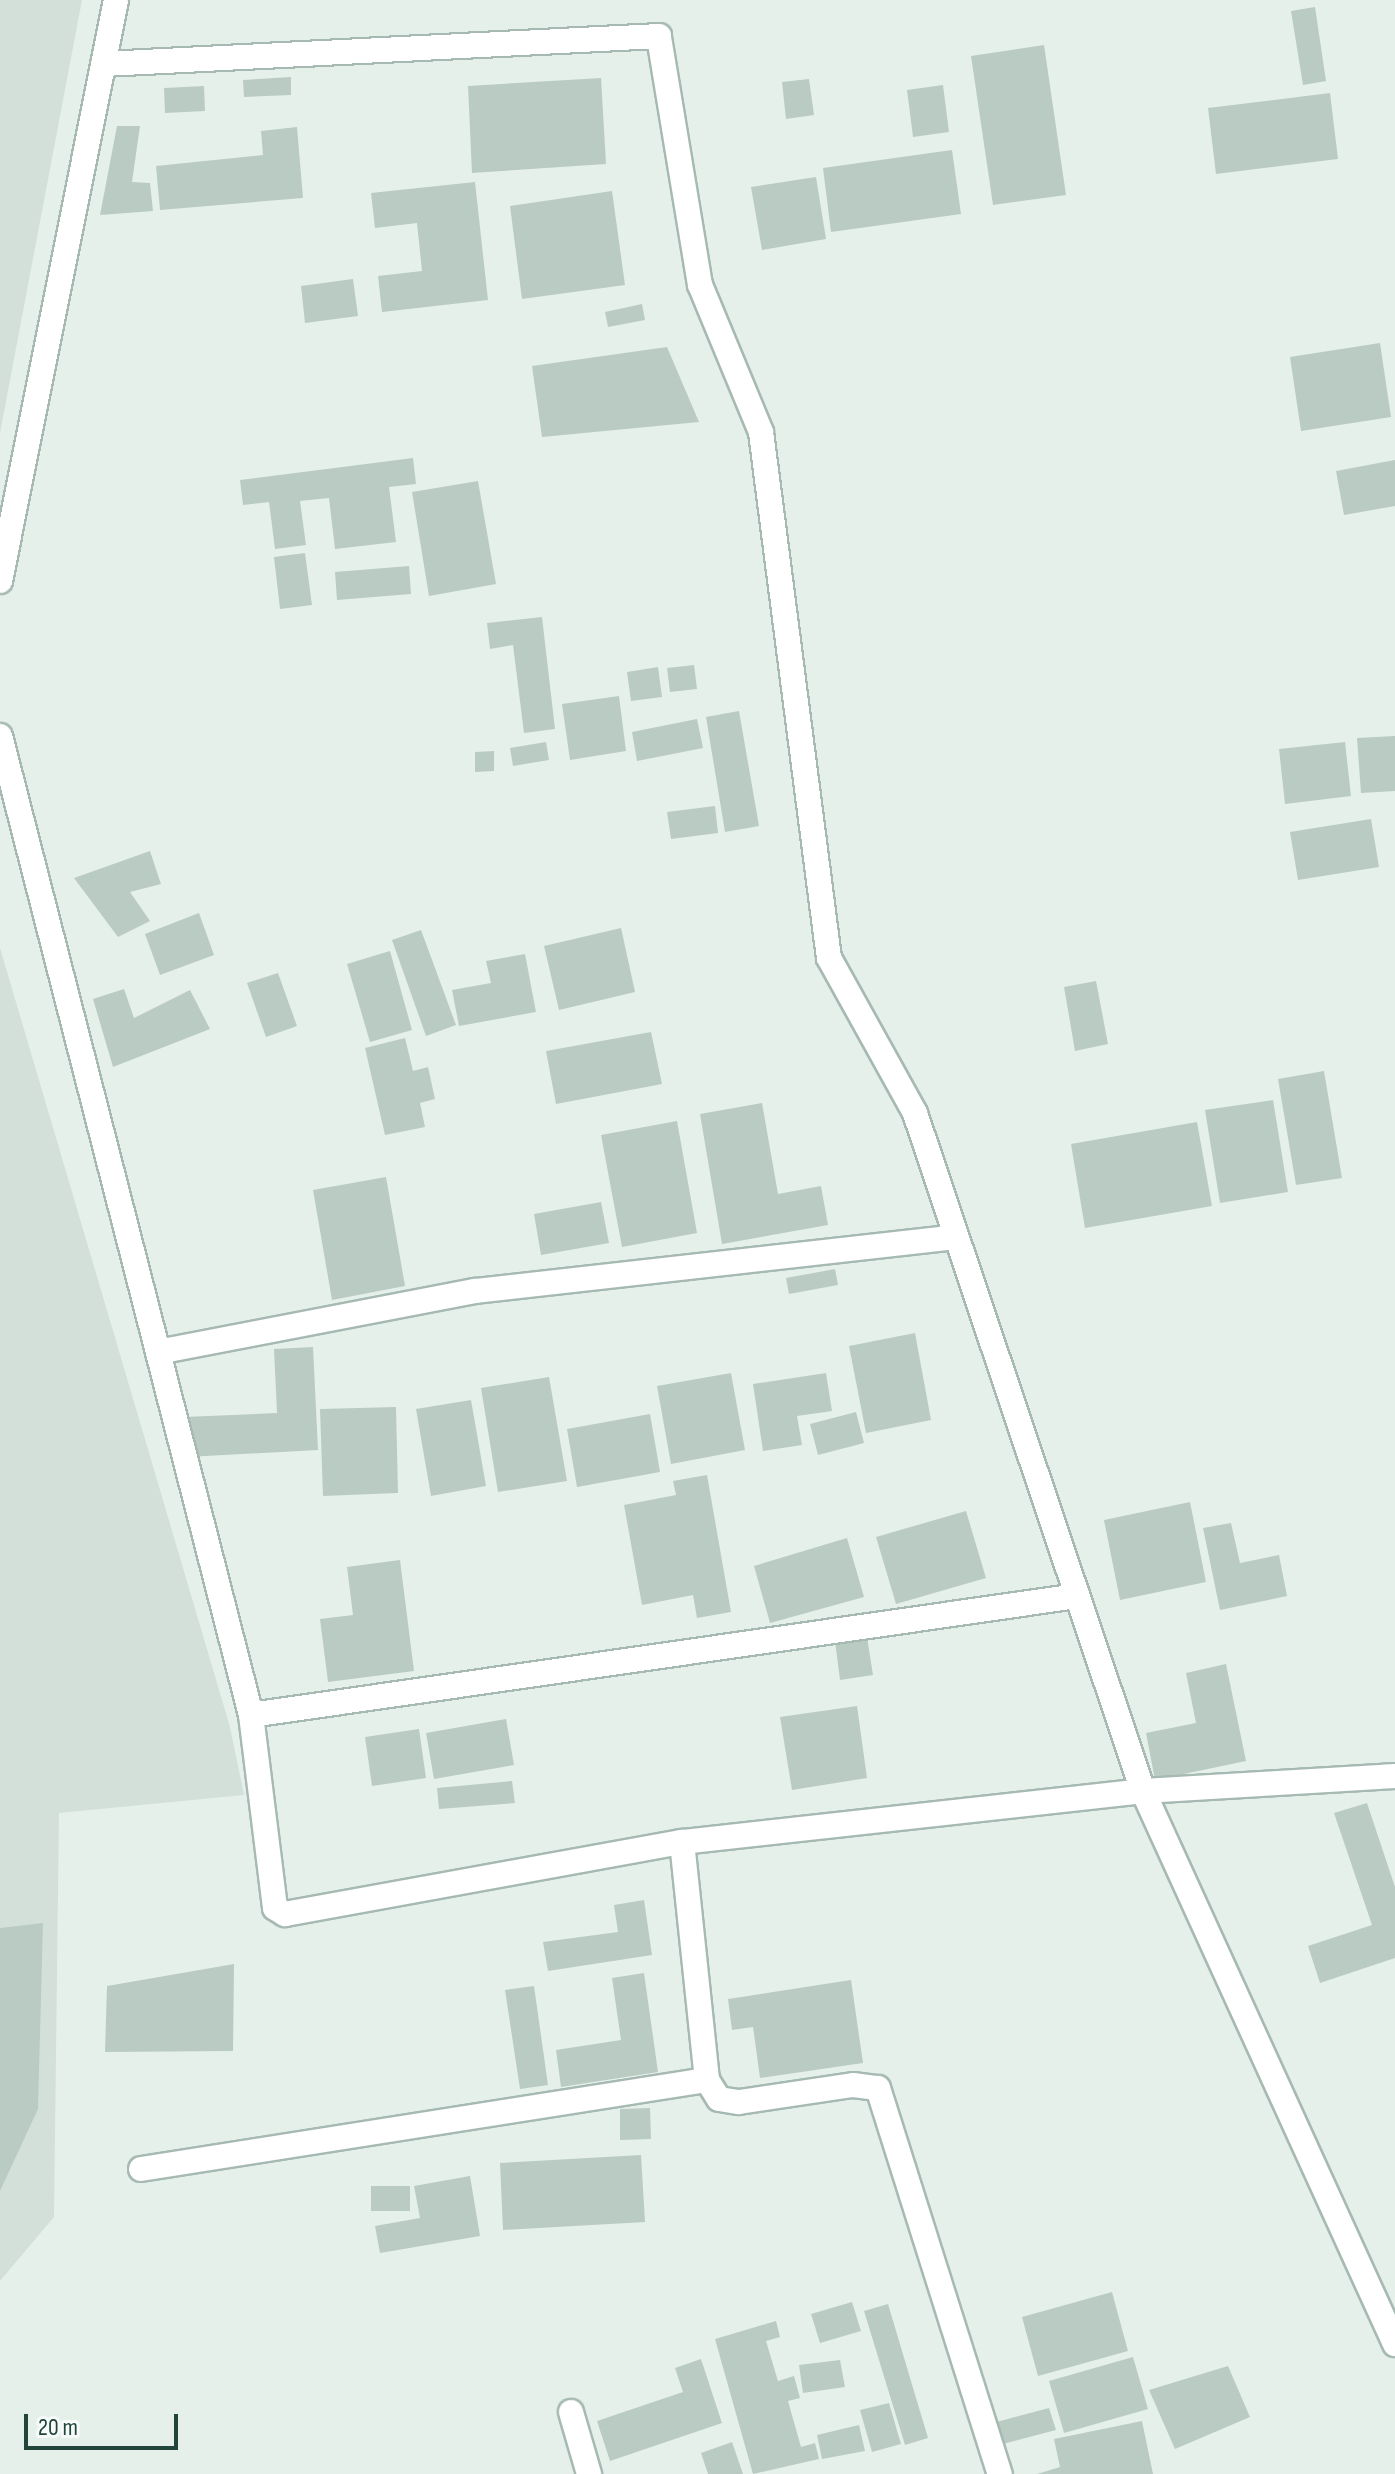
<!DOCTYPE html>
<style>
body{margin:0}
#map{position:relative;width:1395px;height:2474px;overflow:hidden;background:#e5f0eb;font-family:"Sofia Sans Condensed",sans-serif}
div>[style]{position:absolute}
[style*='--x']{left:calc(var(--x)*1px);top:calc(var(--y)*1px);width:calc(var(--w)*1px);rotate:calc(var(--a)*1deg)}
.built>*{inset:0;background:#d3e0da}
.building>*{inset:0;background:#bacbc4}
.roads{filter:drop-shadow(2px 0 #a6b9b3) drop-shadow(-2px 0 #a6b9b3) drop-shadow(0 2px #a6b9b3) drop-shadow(0 -2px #a6b9b3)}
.street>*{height:24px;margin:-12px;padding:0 12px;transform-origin:12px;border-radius:12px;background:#fff}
span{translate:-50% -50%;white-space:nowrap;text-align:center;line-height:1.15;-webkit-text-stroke:6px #f6fbf9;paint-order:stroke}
.scale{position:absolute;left:24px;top:2414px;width:154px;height:36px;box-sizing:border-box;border:4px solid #21443b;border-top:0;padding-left:10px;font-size:24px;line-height:28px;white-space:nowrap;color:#21443b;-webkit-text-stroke:6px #f6fbf9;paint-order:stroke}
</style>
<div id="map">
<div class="built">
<div style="clip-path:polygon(0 0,82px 0,0 433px)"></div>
<div style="clip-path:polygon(0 948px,230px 1727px,244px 1795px,59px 1813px,54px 2217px,0 2281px)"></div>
</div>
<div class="building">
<div style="clip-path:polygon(1315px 7px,1326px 81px,1303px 85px,1291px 11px)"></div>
<div style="clip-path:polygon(1044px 45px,1066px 195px,993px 205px,971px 56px)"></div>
<div style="clip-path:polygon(291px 77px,291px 95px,244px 97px,243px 80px)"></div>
<div style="clip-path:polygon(601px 78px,606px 164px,472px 173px,468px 86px)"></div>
<div style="clip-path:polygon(809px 79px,814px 115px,786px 119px,782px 82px)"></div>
<div style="clip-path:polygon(943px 85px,949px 132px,913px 137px,907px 90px)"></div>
<div style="clip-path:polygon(204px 86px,205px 111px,165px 113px,164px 88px)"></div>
<div style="clip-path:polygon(1330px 93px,1338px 159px,1216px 174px,1208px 108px)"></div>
<div style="clip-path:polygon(117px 126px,140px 126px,132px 182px,150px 183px,153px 211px,100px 215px)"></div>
<div style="clip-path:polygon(297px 127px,303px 198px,160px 210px,156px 166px,263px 155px,261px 131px)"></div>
<div style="clip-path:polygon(952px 150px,961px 214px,831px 232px,823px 168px)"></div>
<div style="clip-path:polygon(816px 177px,826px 239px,762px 250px,751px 187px)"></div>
<div style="clip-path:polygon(475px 182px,488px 300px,382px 312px,378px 276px,422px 271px,417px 223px,375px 228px,371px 193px)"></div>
<div style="clip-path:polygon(612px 191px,625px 285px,522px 299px,510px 206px)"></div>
<div style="clip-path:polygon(353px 279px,358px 316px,305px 323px,301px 286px)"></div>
<div style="clip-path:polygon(642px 304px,645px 320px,608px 327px,605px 312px)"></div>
<div style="clip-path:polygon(1380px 343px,1391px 417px,1301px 431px,1290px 357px)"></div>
<div style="clip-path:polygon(667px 347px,699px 422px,542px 437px,532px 366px)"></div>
<div style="clip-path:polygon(413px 458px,416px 484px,389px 487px,396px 542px,335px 549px,329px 498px,300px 501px,306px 545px,275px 549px,269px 502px,243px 505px,240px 480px)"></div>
<div style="clip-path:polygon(1395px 460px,1395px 506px,1344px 515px,1336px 471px)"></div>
<div style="clip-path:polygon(478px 481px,496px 584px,429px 596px,412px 492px)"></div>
<div style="clip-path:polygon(305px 553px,312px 605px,280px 609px,274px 557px)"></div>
<div style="clip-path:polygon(409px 566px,411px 594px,337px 600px,335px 572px)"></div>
<div style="clip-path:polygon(542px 617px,555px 729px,524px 733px,513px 645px,490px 649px,487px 623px)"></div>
<div style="clip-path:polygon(694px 665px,697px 689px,670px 692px,667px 668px)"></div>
<div style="clip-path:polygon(658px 667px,662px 697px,631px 701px,627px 672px)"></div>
<div style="clip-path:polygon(619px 696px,626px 751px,570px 760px,562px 704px)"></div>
<div style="clip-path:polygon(739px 711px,759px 826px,725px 832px,706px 717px)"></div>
<div style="clip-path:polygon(697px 719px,703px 748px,637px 761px,632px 732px)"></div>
<div style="clip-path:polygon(1395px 736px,1395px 791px,1361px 793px,1357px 738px)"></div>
<div style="clip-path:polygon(546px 742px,549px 760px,513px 766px,510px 748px)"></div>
<div style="clip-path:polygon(1345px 742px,1351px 796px,1285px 804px,1279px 749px)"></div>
<div style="clip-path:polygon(494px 751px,494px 771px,475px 772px,475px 752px)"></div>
<div style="clip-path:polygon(715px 806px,718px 833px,671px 839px,667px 812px)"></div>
<div style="clip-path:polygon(1371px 819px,1379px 867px,1298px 880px,1290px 832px)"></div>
<div style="clip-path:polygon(150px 851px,161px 884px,130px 892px,150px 921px,118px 937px,74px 878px)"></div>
<div style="clip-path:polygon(199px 913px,214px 955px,160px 975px,145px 934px)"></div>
<div style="clip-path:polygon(621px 928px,635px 992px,559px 1010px,544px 946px)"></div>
<div style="clip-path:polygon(421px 930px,456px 1025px,426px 1036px,392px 940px)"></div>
<div style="clip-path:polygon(390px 951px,412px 1030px,370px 1042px,347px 964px)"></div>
<div style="clip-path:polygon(525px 954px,536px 1012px,459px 1026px,452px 990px,491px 983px,486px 961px)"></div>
<div style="clip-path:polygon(278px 973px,297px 1026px,266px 1037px,247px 983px)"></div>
<div style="clip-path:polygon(1096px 981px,1108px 1044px,1075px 1051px,1064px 987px)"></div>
<div style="clip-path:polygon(124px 989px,134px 1018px,190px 990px,210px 1029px,113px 1067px,93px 999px)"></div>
<div style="clip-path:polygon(651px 1032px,662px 1084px,556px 1104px,546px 1051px)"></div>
<div style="clip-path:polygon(405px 1038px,413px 1071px,428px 1067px,435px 1099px,420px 1103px,425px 1127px,385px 1135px,365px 1048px)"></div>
<div style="clip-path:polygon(1324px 1071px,1342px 1178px,1296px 1185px,1278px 1079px)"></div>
<div style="clip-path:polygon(1273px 1100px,1288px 1192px,1220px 1203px,1205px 1110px)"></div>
<div style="clip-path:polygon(762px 1103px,778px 1194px,821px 1186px,828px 1225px,722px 1244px,700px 1114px)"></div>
<div style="clip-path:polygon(677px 1121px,697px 1233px,622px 1247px,601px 1135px)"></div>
<div style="clip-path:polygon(1197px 1122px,1212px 1206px,1085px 1228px,1071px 1144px)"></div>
<div style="clip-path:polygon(386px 1177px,405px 1286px,332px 1300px,313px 1190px)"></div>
<div style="clip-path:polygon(601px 1202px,609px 1243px,541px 1255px,534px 1214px)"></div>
<div style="clip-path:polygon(835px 1269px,838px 1285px,789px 1294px,786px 1278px)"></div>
<div style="clip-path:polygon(915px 1333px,931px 1420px,866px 1433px,849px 1346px)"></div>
<div style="clip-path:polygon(313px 1347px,318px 1450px,186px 1457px,184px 1417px,277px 1413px,274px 1349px)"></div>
<div style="clip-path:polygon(731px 1373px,745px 1450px,671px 1464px,657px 1386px)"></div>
<div style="clip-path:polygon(826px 1373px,832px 1411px,797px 1416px,802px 1445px,763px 1451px,753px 1384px)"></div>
<div style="clip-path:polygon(549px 1377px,567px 1481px,498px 1492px,481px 1388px)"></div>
<div style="clip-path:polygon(471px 1400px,486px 1486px,431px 1496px,416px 1409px)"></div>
<div style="clip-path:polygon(396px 1407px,398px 1493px,323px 1496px,320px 1409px)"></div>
<div style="clip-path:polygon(856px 1412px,864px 1443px,818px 1455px,810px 1424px)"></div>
<div style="clip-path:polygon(650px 1414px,660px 1472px,577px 1487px,567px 1429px)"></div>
<div style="clip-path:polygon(707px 1475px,731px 1612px,697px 1618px,693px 1595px,642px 1605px,624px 1505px,676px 1495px,673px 1481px)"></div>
<div style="clip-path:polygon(1190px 1502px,1206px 1582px,1120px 1600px,1104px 1520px)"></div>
<div style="clip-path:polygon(966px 1511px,986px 1578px,896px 1604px,876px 1537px)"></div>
<div style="clip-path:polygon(1231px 1523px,1240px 1563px,1279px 1555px,1287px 1596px,1220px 1610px,1203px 1528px)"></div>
<div style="clip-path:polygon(847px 1538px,864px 1597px,770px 1623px,754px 1566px)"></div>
<div style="clip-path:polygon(400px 1560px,414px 1671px,328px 1682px,320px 1619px,353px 1615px,347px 1567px)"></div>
<div style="clip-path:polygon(867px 1637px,873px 1675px,840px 1680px,835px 1641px)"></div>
<div style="clip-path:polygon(1226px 1664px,1246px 1761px,1155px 1780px,1146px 1733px,1196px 1723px,1186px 1673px)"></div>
<div style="clip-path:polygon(857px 1706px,867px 1778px,792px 1790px,780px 1717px)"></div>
<div style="clip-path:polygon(506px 1719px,514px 1765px,434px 1779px,426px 1733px)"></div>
<div style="clip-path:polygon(419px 1729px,426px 1778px,372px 1786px,365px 1737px)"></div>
<div style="clip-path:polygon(512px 1781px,515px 1803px,439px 1809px,437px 1788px)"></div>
<div style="clip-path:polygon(1367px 1803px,1395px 1887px,1395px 1958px,1320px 1983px,1308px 1946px,1372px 1925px,1334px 1813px)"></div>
<div style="clip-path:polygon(644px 1900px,652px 1955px,548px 1971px,543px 1942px,618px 1932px,614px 1905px)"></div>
<div style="clip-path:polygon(43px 1923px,38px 2109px,0 2191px,0 1928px)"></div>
<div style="clip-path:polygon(234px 1964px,233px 2051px,105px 2052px,107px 1986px)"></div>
<div style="clip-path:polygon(644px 1973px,658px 2072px,561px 2087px,556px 2050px,621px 2040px,612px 1978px)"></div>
<div style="clip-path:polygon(851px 1980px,863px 2063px,760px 2078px,753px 2027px,732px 2030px,728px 1999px)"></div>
<div style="clip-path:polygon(534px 1986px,548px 2085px,520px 2089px,505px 1990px)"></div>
<div style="clip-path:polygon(650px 2108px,651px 2139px,620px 2140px,620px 2109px)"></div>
<div style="clip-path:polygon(641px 2155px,645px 2222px,503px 2230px,500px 2163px)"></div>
<div style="clip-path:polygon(470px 2176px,480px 2236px,380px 2253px,375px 2226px,420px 2218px,414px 2186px)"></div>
<div style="clip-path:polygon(371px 2186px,410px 2186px,410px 2211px,371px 2211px)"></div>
<div style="clip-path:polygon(1112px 2292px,1128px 2351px,1038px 2376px,1022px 2317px)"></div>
<div style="clip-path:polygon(852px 2302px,861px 2331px,820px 2343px,811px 2314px)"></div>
<div style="clip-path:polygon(888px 2304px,928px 2438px,905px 2445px,864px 2311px)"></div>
<div style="clip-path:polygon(776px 2321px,780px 2337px,766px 2341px,778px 2381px,794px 2376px,800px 2398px,788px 2401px,801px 2447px,815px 2443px,819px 2459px,753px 2474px,715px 2339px)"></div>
<div style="clip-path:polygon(1133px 2357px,1148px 2409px,1064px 2433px,1049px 2381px)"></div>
<div style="clip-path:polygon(701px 2359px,722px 2423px,610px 2461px,597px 2421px,683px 2392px,675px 2368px)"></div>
<div style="clip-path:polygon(840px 2360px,845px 2387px,803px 2393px,799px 2365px)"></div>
<div style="clip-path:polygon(1228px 2366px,1250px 2417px,1175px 2449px,1149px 2390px)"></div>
<div style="clip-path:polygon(889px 2403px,901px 2444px,872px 2452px,860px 2410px)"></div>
<div style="clip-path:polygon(1049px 2408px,1056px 2430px,999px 2445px,993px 2423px)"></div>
<div style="clip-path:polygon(1142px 2421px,1153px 2474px,1037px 2474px,1060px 2467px,1054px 2439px)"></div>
<div style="clip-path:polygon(859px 2425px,865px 2451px,822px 2459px,817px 2435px)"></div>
<div style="clip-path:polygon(732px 2442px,743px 2474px,708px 2474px,701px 2453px)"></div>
</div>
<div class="roads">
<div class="street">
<div style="--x:0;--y:581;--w:592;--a:-78.71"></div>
<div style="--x:0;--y:736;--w:1011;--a:75.62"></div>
<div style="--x:251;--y:1715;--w:194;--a:82.9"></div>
<div style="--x:275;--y:1908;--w:12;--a:31"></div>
<div style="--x:285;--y:1914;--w:403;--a:-10.3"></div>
<div style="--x:682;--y:1842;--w:464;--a:-6.3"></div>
<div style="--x:1143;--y:1791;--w:715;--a:-108.59"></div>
<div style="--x:915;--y:1113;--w:177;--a:-119"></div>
<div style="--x:829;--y:958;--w:530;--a:-97.37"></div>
<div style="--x:761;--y:432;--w:159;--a:-112.5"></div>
<div style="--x:700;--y:285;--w:252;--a:-99.4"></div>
<div style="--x:659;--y:36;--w:556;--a:177.11"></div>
<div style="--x:158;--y:1352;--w:323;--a:-10.9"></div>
<div style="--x:475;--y:1291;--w:483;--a:-6.4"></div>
<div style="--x:251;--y:1715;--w:835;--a:-8.2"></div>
<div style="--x:1395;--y:1776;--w:252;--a:176.6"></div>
<div style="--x:1143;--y:1791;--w:608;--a:65.5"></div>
<div style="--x:682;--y:1842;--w:239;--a:84"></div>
<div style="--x:141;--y:2169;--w:573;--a:-8.94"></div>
<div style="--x:707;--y:2080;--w:22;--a:58"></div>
<div style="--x:719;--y:2099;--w:20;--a:9"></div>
<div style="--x:739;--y:2102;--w:115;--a:-8.5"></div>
<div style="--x:853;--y:2085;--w:25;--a:7"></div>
<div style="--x:878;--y:2088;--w:405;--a:72.5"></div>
<div style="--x:571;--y:2412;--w:65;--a:73.8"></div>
</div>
</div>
<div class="scale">20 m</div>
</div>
